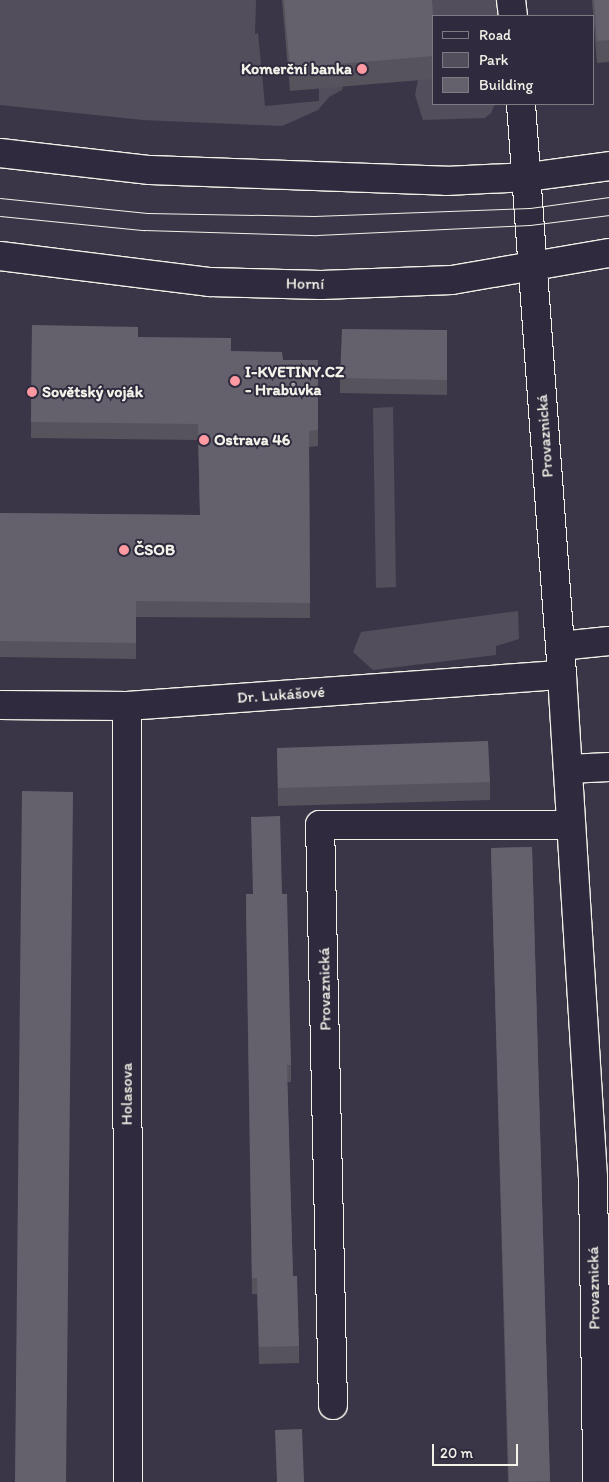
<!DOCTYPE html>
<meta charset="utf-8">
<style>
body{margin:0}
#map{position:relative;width:609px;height:1482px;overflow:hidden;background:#3b3647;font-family:Itim,sans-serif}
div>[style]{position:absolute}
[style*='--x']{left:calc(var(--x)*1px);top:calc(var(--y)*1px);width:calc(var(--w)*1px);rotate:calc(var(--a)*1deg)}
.green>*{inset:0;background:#534e5c}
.roads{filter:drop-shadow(1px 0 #f4f1e8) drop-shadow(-1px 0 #f4f1e8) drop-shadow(0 1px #f4f1e8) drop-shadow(0 -1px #f4f1e8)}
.street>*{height:28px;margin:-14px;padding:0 14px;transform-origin:14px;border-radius:14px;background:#2f2a3d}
.tram>*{height:1px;margin:-0.5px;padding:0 0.5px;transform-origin:0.5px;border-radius:0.5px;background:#f4f1e8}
.wall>*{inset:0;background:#57535d}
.building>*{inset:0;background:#65616c}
.dots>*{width:14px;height:14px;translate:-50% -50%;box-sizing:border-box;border:2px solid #2f2a3d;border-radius:50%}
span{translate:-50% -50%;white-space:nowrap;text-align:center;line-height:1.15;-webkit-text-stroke:4px #2f2a3d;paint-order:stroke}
.poi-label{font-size:16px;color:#f4f1e8;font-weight:700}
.right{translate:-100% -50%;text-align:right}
.left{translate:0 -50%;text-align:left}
.street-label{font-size:16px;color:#f4f1e8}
.legend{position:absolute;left:432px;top:15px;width:162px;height:90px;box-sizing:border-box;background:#2f2a3d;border:1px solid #7e7a81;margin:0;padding:6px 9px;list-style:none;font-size:15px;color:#f4f1e8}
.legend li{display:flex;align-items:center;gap:10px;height:25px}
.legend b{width:25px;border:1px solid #7e7a81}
.scale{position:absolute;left:432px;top:1444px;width:86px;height:22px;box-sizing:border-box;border:2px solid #f4f1e8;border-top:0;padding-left:6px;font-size:15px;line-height:18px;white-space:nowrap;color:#f4f1e8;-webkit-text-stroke:4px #2f2a3d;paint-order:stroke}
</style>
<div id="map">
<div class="green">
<div style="clip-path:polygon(0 0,256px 0,255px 34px,258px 33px,265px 106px,319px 101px,319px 87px,343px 85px,342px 90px,329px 97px,318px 110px,282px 126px,143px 120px,0 105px)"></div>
<div style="clip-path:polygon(430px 0,501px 0,502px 16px,433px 16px)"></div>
<div style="clip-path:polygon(433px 77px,433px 104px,495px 104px,491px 113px,485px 118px,423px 120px,415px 95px,418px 80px)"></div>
<div style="clip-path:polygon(393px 407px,396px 587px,376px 588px,373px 408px)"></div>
<div style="clip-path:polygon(518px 611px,519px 639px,496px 646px,496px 655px,373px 670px,353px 652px,361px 632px)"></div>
</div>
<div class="roads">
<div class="street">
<div style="--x:511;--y:0;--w:16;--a:83"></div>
<div style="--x:521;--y:104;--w:572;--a:85.89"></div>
<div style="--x:562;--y:675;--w:503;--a:86.47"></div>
<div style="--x:593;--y:1177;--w:305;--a:89.2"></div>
<div style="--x:0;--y:153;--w:151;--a:6.5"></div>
<div style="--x:150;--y:170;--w:296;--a:2.1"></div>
<div style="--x:446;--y:181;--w:82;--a:-2.8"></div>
<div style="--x:528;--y:177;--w:82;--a:-7.7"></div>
<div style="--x:0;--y:256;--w:212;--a:7.1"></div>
<div style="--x:210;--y:282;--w:111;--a:1.5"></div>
<div style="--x:321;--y:285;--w:131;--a:-2.2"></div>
<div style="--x:452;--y:280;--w:159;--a:-9.8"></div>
<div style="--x:560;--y:646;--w:49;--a:-5.8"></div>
<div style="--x:0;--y:705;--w:127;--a:0.5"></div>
<div style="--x:127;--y:706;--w:436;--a:-4.1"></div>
<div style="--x:127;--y:706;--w:776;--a:89.93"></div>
<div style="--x:568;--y:769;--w:41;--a:-2.8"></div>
<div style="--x:333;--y:1405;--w:580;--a:-91.28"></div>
<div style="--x:320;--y:825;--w:251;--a:0"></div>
</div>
</div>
<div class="tram">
<div style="--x:0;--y:198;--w:148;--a:5.8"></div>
<div style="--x:147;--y:213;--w:167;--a:1"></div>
<div style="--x:314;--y:216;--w:216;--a:-2.1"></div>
<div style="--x:530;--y:208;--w:80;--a:-7.9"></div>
<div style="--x:0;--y:216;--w:145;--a:5.6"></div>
<div style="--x:144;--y:230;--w:173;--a:1.7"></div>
<div style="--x:317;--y:235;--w:213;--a:-2.7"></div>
<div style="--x:530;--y:225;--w:80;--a:-7.2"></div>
</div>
<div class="wall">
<div style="clip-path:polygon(282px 0,432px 0,433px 16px,433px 79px,290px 91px)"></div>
<div style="clip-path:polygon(592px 0,609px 0,609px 62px,597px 63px)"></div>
<div style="clip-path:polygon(32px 325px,138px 337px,283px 360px,318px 360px,318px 446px,309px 447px,310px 618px,136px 617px,136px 659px,0 657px,0 513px,200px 515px,198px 440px,31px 438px)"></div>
<div style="clip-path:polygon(447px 330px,447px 395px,340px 393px,340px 378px)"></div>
<div style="clip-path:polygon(277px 748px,490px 782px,490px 800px,278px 806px)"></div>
<div style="clip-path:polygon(532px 847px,550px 1482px,508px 1482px,491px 848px)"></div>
<div style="clip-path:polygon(253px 894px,282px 894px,291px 1065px,291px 1082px,287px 1082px,293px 1276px,299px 1346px,299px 1363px,259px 1364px,257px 1294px,252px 1294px,246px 911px)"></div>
</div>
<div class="building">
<div style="clip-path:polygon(284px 0,432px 0,433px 16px,433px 56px,290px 68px)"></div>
<div style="clip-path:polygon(594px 0,609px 0,609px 40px,597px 41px)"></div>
<div style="clip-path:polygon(32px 325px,138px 327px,138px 337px,231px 338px,231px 351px,282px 352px,283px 360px,318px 360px,318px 430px,309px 431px,310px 603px,136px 601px,136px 643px,0 641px,0 513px,200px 515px,198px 424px,31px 422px)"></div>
<div style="clip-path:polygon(342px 329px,447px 330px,447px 380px,340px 378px)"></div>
<div style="clip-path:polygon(488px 741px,490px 782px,278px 788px,277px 748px)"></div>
<div style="clip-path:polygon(22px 791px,73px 792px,66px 1482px,15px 1482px)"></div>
<div style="clip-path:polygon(280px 816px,282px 894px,287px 894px,291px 1065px,287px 1065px,293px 1276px,297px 1276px,299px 1346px,259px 1347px,257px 1278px,252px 1278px,246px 894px,253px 894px,251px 817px)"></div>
<div style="clip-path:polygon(532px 847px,550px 1481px,509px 1482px,491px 848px)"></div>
<div style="clip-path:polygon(302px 1429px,304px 1482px,277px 1482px,275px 1430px)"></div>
</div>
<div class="dots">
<div style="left:362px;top:69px;background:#ff9aa2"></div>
<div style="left:235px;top:381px;background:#ff9aa2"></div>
<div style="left:32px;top:392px;background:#ff9aa2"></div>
<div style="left:204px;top:440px;background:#ff9aa2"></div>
<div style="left:124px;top:550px;background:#ff9aa2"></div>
</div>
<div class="poi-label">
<span class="right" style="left:352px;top:69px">Komerční banka</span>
<span class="left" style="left:245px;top:381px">I-KVETINY.CZ<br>- Hrabůvka</span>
<span class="left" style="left:42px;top:392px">Sovětský voják</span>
<span class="left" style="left:214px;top:440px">Ostrava 46</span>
<span class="left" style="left:134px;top:550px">ČSOB</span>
</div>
<div class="street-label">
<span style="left:305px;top:284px;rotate:1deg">Horní</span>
<span style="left:545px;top:436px;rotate:-94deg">Provaznická</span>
<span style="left:281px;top:695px;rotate:-4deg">Dr. Lukášové</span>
<span style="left:325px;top:989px;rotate:-91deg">Provaznická</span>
<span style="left:127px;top:1094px;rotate:-90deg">Holasova</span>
<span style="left:594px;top:1288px;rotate:-91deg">Provaznická</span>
</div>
<ul class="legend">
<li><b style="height:6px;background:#2f2a3d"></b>Road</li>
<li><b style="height:14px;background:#534e5c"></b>Park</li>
<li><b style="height:14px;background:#65616c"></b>Building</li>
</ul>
<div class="scale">20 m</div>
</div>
